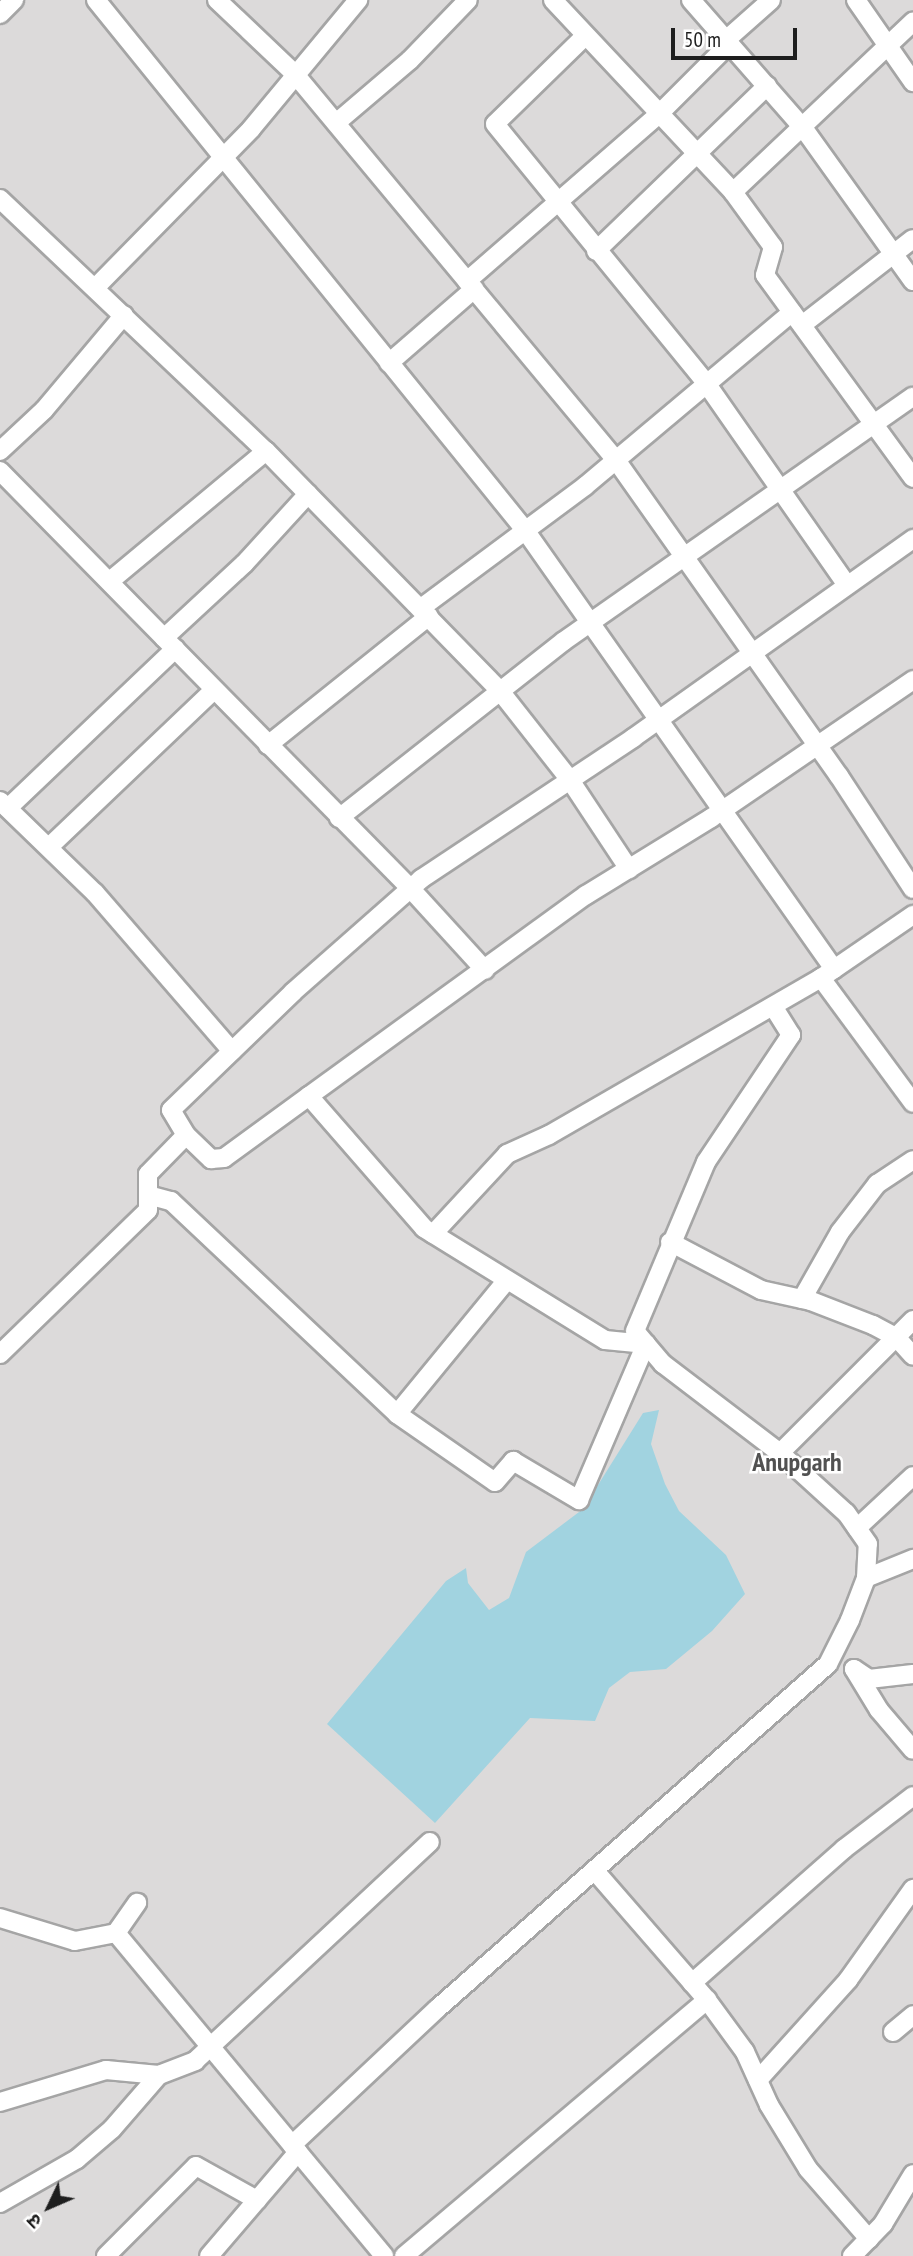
<!DOCTYPE html>
<meta charset="utf-8">
<style>
body{margin:0}
#map{position:relative;width:913px;height:2256px;overflow:hidden;background:#efebe3;font-family:"PT Sans Narrow","Noto Sans Devanagari",sans-serif}
div>[style]{position:absolute}
[style*='--x']{left:calc(var(--x)*1px);top:calc(var(--y)*1px);width:calc(var(--w)*1px);rotate:calc(var(--a)*1deg)}
.residential>*{inset:0;background:#dcdada}
.water>*{inset:0;background:#a1d3e0}
.roads{filter:drop-shadow(2px 0 #a5a5a5) drop-shadow(-2px 0 #a5a5a5) drop-shadow(0 2px #a5a5a5) drop-shadow(0 -2px #a5a5a5)}
.minor>*{height:18px;margin:-9px;padding:0 9px;transform-origin:9px;border-radius:9px;background:#fff}
span{translate:-50% -50%;white-space:nowrap;text-align:center;line-height:1.15;-webkit-text-stroke:5px #fff;paint-order:stroke}
.district-label{font-size:26px;color:#515151;font-weight:700}
.north{position:absolute;left:14px;top:2172px;width:70px;height:70px;-webkit-text-stroke:5px #fff;paint-order:stroke;rotate:226deg;font-size:19px;font-weight:700;line-height:28px;text-align:center;color:#1e1e1e}
.north::after{content:'';display:block;margin:auto;width:24px;height:32px;background:#1e1e1e;clip-path:polygon(50% 0,100% 100%,50% 72%,0 100%)}
.scale{position:absolute;left:671px;top:28px;width:126px;height:32px;box-sizing:border-box;border:4px solid #1e1e1e;border-top:0;padding-left:9px;font-size:21px;line-height:24px;white-space:nowrap;color:#1e1e1e;-webkit-text-stroke:5px #fff;paint-order:stroke}
</style>
<div id="map">
<div class="residential">
<div style="clip-path:polygon(0 0,913px 0,913px 2256px,0 2256px)"></div>
</div>
<div class="water">
<div style="clip-path:polygon(659px 1410px,651px 1444px,665px 1484px,679px 1511px,726px 1555px,745px 1594px,712px 1631px,666px 1669px,630px 1672px,609px 1688px,595px 1721px,530px 1718px,435px 1823px,327px 1724px,446px 1581px,466px 1568px,468px 1583px,489px 1610px,509px 1598px,526px 1552px,583px 1509px,643px 1413px)"></div>
</div>
<div class="roads">
<div class="minor">
<div style="--x:96;--y:0;--w:682;--a:51.01"></div>
<div style="--x:525;--y:530;--w:537;--a:54.86"></div>
<div style="--x:217;--y:0;--w:106;--a:43.5"></div>
<div style="--x:294;--y:73;--w:503;--a:50.24"></div>
<div style="--x:616;--y:460;--w:387;--a:54.8"></div>
<div style="--x:839;--y:776;--w:135;--a:56.8"></div>
<div style="--x:553;--y:0;--w:263;--a:46.8"></div>
<div style="--x:733;--y:192;--w:68;--a:54"></div>
<div style="--x:773;--y:247;--w:29;--a:106"></div>
<div style="--x:765;--y:275;--w:251;--a:53.9"></div>
<div style="--x:691;--y:0;--w:171;--a:48.8"></div>
<div style="--x:804;--y:129;--w:187;--a:54.4"></div>
<div style="--x:856;--y:0;--w:100;--a:55.2"></div>
<div style="--x:0;--y:14;--w:20;--a:-45"></div>
<div style="--x:584;--y:37;--w:124;--a:135.7"></div>
<div style="--x:495;--y:124;--w:334;--a:50.8"></div>
<div style="--x:706;--y:383;--w:246;--a:55.1"></div>
<div style="--x:726;--y:40;--w:60;--a:-41.6"></div>
<div style="--x:336;--y:123;--w:97;--a:-40.4"></div>
<div style="--x:410;--y:60;--w:83;--a:-46"></div>
<div style="--x:733;--y:192;--w:248;--a:-43.4"></div>
<div style="--x:0;--y:199;--w:366;--a:43.5"></div>
<div style="--x:266;--y:451;--w:335;--a:45.7"></div>
<div style="--x:500;--y:691;--w:113;--a:51.8"></div>
<div style="--x:570;--y:780;--w:107;--a:56.5"></div>
<div style="--x:596;--y:251;--w:238;--a:-44"></div>
<div style="--x:467;--y:281;--w:253;--a:-41"></div>
<div style="--x:658;--y:115;--w:100;--a:-45"></div>
<div style="--x:95;--y:288;--w:223;--a:-45.5"></div>
<div style="--x:251;--y:129;--w:168;--a:-50.3"></div>
<div style="--x:802;--y:325;--w:140;--a:-37.8"></div>
<div style="--x:389;--y:363;--w:113;--a:-41"></div>
<div style="--x:0;--y:451;--w:60;--a:-43"></div>
<div style="--x:44;--y:410;--w:124;--a:-49.9"></div>
<div style="--x:0;--y:471;--w:585;--a:45.48"></div>
<div style="--x:410;--y:888;--w:111;--a:47.6"></div>
<div style="--x:110;--y:581;--w:203;--a:-39.8"></div>
<div style="--x:421;--y:608;--w:204;--a:-36.6"></div>
<div style="--x:585;--y:486;--w:270;--a:-40"></div>
<div style="--x:164;--y:638;--w:109;--a:-42.8"></div>
<div style="--x:244;--y:564;--w:95;--a:-47.6"></div>
<div style="--x:268;--y:745;--w:206;--a:-38.7"></div>
<div style="--x:0;--y:801;--w:132;--a:44.1"></div>
<div style="--x:95;--y:893;--w:209;--a:49.1"></div>
<div style="--x:8;--y:808;--w:231;--a:-43.6"></div>
<div style="--x:339;--y:818;--w:286;--a:-38.2"></div>
<div style="--x:564;--y:641;--w:426;--a:-35"></div>
<div style="--x:49;--y:847;--w:228;--a:-43.6"></div>
<div style="--x:821;--y:978;--w:155;--a:53.6"></div>
<div style="--x:186;--y:1135;--w:29;--a:-121"></div>
<div style="--x:171;--y:1110;--w:170;--a:-44"></div>
<div style="--x:293;--y:992;--w:171;--a:-41.4"></div>
<div style="--x:421;--y:879;--w:255;--a:-33.6"></div>
<div style="--x:633;--y:738;--w:344;--a:-35.4"></div>
<div style="--x:148;--y:1195;--w:24;--a:15"></div>
<div style="--x:171;--y:1201;--w:311;--a:43.3"></div>
<div style="--x:397;--y:1414;--w:119;--a:34.8"></div>
<div style="--x:495;--y:1482;--w:28;--a:-49"></div>
<div style="--x:513;--y:1461;--w:77;--a:30.6"></div>
<div style="--x:579;--y:1500;--w:170;--a:-66.8"></div>
<div style="--x:646;--y:1344;--w:41;--a:-174.4"></div>
<div style="--x:605;--y:1340;--w:213;--a:-148.3"></div>
<div style="--x:424;--y:1228;--w:175;--a:-131.1"></div>
<div style="--x:309;--y:1096;--w:342;--a:-36"></div>
<div style="--x:586;--y:895;--w:147;--a:-31.6"></div>
<div style="--x:711;--y:818;--w:245;--a:-34.3"></div>
<div style="--x:433;--y:1234;--w:109;--a:-47.2"></div>
<div style="--x:507;--y:1154;--w:46;--a:-24.3"></div>
<div style="--x:549;--y:1135;--w:314;--a:-30"></div>
<div style="--x:821;--y:978;--w:112;--a:-34.4"></div>
<div style="--x:670;--y:1242;--w:103;--a:27.8"></div>
<div style="--x:761;--y:1290;--w:51;--a:12.4"></div>
<div style="--x:811;--y:1301;--w:66;--a:21.2"></div>
<div style="--x:873;--y:1325;--w:26;--a:28"></div>
<div style="--x:896;--y:1337;--w:25;--a:48"></div>
<div style="--x:802;--y:1299;--w:77;--a:-60.4"></div>
<div style="--x:840;--y:1232;--w:61;--a:-52.4"></div>
<div style="--x:877;--y:1184;--w:43;--a:-33.7"></div>
<div style="--x:0;--y:1354;--w:206;--a:-44.2"></div>
<div style="--x:148;--y:1210;--w:36;--a:-90"></div>
<div style="--x:148;--y:1174;--w:54;--a:-45.7"></div>
<div style="--x:186;--y:1135;--w:35;--a:44"></div>
<div style="--x:211;--y:1159;--w:13;--a:-4"></div>
<div style="--x:224;--y:1158;--w:105;--a:-36.1"></div>
<div style="--x:397;--y:1414;--w:173;--a:-50.6"></div>
<div style="--x:780;--y:1453;--w:188;--a:-45"></div>
<div style="--x:857;--y:1528;--w:76;--a:-42.9"></div>
<div style="--x:866;--y:1578;--w:51;--a:-22"></div>
<div style="--x:854;--y:1669;--w:48;--a:58.6"></div>
<div style="--x:879;--y:1710;--w:52;--a:49.6"></div>
<div style="--x:854;--y:1669;--w:18;--a:34"></div>
<div style="--x:869;--y:1679;--w:44;--a:-6.5"></div>
<div style="--x:595;--y:1871;--w:171;--a:49"></div>
<div style="--x:707;--y:2000;--w:64;--a:53.8"></div>
<div style="--x:745;--y:2052;--w:58;--a:65.6"></div>
<div style="--x:769;--y:2105;--w:75;--a:58.6"></div>
<div style="--x:808;--y:2169;--w:93;--a:48.9"></div>
<div style="--x:0;--y:1918;--w:78;--a:17"></div>
<div style="--x:75;--y:1941;--w:42;--a:-11"></div>
<div style="--x:116;--y:1933;--w:37;--a:-55"></div>
<div style="--x:116;--y:1933;--w:420;--a:50.3"></div>
<div style="--x:692;--y:1983;--w:203;--a:-41.4"></div>
<div style="--x:844;--y:1849;--w:87;--a:-37.5"></div>
<div style="--x:893;--y:2032;--w:26;--a:-40"></div>
<div style="--x:758;--y:2080;--w:135;--a:-48"></div>
<div style="--x:848;--y:1980;--w:112;--a:-54.5"></div>
<div style="--x:0;--y:2102;--w:111;--a:-16.8"></div>
<div style="--x:106;--y:2070;--w:53;--a:5.4"></div>
<div style="--x:159;--y:2075;--w:39;--a:-21"></div>
<div style="--x:195;--y:2061;--w:321;--a:-43"></div>
<div style="--x:292;--y:2145;--w:200;--a:-43.2"></div>
<div style="--x:438;--y:2008;--w:520;--a:-41.41"></div>
<div style="--x:828;--y:1664;--w:49;--a:-63.4"></div>
<div style="--x:850;--y:1620;--w:45;--a:-69.1"></div>
<div style="--x:866;--y:1578;--w:34;--a:-87"></div>
<div style="--x:868;--y:1544;--w:38;--a:-125"></div>
<div style="--x:846;--y:1513;--w:89;--a:-137.7"></div>
<div style="--x:780;--y:1453;--w:147;--a:-142.7"></div>
<div style="--x:663;--y:1364;--w:43;--a:-130.3"></div>
<div style="--x:635;--y:1331;--w:183;--a:-67.2"></div>
<div style="--x:706;--y:1162;--w:153;--a:-56.2"></div>
<div style="--x:791;--y:1035;--w:34;--a:-122"></div>
<div style="--x:0;--y:2203;--w:89;--a:-29.7"></div>
<div style="--x:77;--y:2159;--w:46;--a:-40.6"></div>
<div style="--x:112;--y:2129;--w:72;--a:-49"></div>
<div style="--x:106;--y:2256;--w:127;--a:-45"></div>
<div style="--x:196;--y:2166;--w:70;--a:29.1"></div>
<div style="--x:209;--y:2256;--w:137;--a:-49.4"></div>
<div style="--x:404;--y:2256;--w:397;--a:-40.2"></div>
<div style="--x:852;--y:2256;--w:45;--a:-45.9"></div>
<div style="--x:883;--y:2224;--w:58;--a:-59"></div>
</div>
</div>
<div class="district-label">
<span style="left:797px;top:1462px">Anupgarh</span>
</div>
<div class="north">उ</div>
<div class="scale">50 m</div>
</div>
